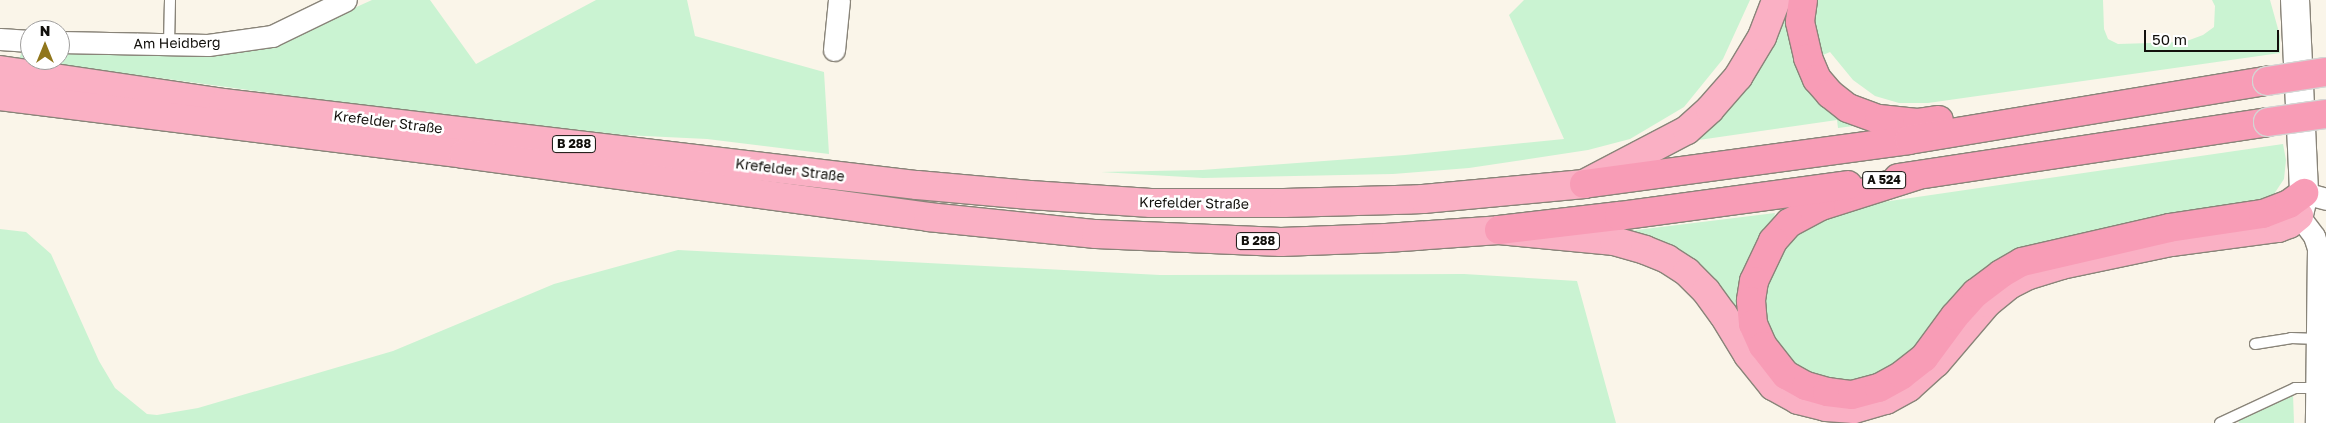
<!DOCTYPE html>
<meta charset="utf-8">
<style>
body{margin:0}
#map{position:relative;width:2326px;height:423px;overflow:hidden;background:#faf5e9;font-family:"Golos Text",sans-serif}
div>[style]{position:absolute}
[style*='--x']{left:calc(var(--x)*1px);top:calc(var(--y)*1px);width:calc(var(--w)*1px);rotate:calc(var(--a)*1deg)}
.green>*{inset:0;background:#caf3d2}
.roads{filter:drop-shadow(1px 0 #898479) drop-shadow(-1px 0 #898479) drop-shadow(0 1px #898479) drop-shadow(0 -1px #898479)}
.service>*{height:10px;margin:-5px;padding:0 5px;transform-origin:5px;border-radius:5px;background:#fff}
.minor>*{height:21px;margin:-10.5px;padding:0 10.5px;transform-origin:10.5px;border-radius:10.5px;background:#fff}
.secondary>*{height:28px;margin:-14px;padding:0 14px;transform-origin:14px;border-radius:14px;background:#fff}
.trunk>*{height:28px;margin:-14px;padding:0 14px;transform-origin:14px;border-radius:14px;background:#fab0c4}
.motorway>*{height:28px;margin:-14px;padding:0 14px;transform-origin:14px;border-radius:14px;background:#f89cb6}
.bridges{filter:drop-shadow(1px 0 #d4d4d3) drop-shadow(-1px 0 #d4d4d3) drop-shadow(0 1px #d4d4d3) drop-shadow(0 -1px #d4d4d3)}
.motorway-bridge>*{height:28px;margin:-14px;padding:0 14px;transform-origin:14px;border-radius:14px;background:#f89cb6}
span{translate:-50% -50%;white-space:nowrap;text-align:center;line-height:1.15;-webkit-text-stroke:5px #fff;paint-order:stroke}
.shield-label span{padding:1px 4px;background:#fff;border:1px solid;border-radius:4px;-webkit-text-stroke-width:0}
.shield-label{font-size:12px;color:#12100c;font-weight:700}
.street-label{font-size:14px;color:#12100c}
.north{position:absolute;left:20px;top:20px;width:50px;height:50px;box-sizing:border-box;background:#fff;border:1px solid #a09f9e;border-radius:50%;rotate:0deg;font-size:14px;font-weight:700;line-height:20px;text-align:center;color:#12100c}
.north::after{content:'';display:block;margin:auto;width:18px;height:22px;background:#90761c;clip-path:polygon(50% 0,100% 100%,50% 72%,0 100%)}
.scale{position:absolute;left:2144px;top:30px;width:135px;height:22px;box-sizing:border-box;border:2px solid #12100c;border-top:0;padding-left:6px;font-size:15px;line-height:18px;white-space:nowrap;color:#12100c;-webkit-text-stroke:4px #fff;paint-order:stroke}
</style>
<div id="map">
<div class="green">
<div style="clip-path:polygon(372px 0,430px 0,476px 64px,596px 0,687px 0,695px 36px,824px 72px,829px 154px,707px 139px,624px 135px,344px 103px,19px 59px,23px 49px,30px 49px,30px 60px,60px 60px,60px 50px,301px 32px)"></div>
<div style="clip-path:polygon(1524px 0,1750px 0,1723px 59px,1684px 107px,1630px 139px,1588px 150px,1469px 168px,1393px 174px,1203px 178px,1101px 172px,1202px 170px,1405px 155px,1564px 139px,1509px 15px)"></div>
<div style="clip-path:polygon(1792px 0,1789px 33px,1795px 61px,1861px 125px,1838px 128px,1837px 120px,1678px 143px)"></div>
<div style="clip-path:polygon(1815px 0,2103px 0,2104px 29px,2108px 39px,2118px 44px,2184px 42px,2203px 35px,2214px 27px,2215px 6px,2212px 0,2270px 0,2280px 36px,2280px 53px,1928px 103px,1899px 103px,1875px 96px,1853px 80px,1830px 52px,1823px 55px,1815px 33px,1813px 14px)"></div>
<div style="clip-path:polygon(2283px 144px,2286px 160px,2284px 179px,2272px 197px,2249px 210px,2114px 228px,1863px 385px,1799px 375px,1779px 352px,1761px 310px,1765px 280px,1789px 240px,1808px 225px,1834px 213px,1876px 203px)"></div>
<div style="clip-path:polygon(1775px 213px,1747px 334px,1674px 254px,1629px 231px)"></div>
<div style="clip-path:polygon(0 229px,26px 232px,51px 254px,99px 361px,115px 388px,147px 414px,157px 415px,198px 408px,393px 351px,554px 284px,678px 250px,1160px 275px,1464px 274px,1577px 281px,1616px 423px,0 423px)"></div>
<div style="clip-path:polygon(2293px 394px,2294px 423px,2239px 423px,2237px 418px)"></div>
</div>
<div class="roads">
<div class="service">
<div style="--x:169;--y:44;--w:44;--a:-88.7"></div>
<div style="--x:2255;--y:344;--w:36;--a:-9"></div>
<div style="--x:2291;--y:338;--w:27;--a:2"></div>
<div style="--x:2220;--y:423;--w:83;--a:-25"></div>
<div style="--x:2295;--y:388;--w:23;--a:0"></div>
</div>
<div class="minor">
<div style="--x:0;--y:39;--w:30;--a:4"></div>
<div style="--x:60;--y:42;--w:148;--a:1.2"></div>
<div style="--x:208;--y:45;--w:65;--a:-8"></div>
<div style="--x:272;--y:36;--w:82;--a:-25.9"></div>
<div style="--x:834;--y:50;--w:50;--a:-84.3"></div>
<div style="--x:2304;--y:193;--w:23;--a:15"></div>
<div style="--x:2299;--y:216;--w:25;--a:53"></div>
<div style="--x:2314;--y:236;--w:13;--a:72"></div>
<div style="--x:2318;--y:248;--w:175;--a:90.7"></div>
</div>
<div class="secondary">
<div style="--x:2295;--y:0;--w:193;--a:87.3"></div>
<div style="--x:2304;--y:193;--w:23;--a:103"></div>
</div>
<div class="trunk">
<div style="--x:0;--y:70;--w:225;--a:8.4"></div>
<div style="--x:223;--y:103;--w:699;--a:6.74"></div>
<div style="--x:917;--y:185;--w:113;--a:5.1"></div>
<div style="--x:1030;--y:195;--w:121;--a:3.8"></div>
<div style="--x:1151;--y:203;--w:133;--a:0"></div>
<div style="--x:1284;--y:203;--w:139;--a:-1.6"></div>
<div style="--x:1423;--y:199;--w:162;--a:-5.3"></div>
<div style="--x:1584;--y:184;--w:116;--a:-27.7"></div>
<div style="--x:1687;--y:130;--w:31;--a:-42"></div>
<div style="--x:1710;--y:109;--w:43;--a:-48.8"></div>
<div style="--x:1738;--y:77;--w:47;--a:-59"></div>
<div style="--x:1762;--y:37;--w:40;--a:-69"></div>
<div style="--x:0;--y:96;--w:468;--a:7.1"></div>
<div style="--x:464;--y:154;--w:468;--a:7.7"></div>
<div style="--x:928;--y:217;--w:169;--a:5.8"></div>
<div style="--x:1096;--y:234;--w:185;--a:2.5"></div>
<div style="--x:1281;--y:242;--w:105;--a:-2.2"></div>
<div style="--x:1386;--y:238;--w:113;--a:-4"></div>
<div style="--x:1499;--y:230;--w:116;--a:5.5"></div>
<div style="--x:1614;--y:241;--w:32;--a:16"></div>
<div style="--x:1645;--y:250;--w:24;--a:22"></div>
<div style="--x:1667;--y:259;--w:24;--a:33"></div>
<div style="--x:1687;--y:272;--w:27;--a:45"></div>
<div style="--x:1706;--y:291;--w:29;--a:54"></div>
<div style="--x:1723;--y:314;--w:48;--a:58.6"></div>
<div style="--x:1748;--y:355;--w:40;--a:51"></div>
<div style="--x:1773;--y:386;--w:29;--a:29"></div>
<div style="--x:1798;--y:400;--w:29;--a:14"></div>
<div style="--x:1826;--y:407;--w:28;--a:4"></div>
<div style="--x:1854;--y:409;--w:33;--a:-16"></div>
<div style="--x:1886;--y:400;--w:26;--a:-29"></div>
<div style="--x:1909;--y:387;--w:36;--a:-42"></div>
<div style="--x:1936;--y:363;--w:79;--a:-49.6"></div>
<div style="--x:1987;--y:303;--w:28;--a:-39"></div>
<div style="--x:2009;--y:285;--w:22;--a:-27"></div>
<div style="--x:2029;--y:275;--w:34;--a:-17"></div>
<div style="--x:2061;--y:265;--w:112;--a:-11.8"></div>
<div style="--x:2171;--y:242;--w:108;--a:-7.5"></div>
<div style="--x:2278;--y:228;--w:12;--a:-20"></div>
<div style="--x:2289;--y:224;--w:13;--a:-39"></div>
</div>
<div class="motorway">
<div style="--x:1803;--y:0;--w:22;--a:98"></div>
<div style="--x:1800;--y:22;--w:37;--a:77"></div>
<div style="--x:1808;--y:58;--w:23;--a:67"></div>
<div style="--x:1817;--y:79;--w:20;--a:49"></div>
<div style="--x:1830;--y:94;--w:23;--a:38"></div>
<div style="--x:1848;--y:108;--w:33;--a:20"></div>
<div style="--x:1879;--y:119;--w:38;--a:6"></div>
<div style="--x:1917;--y:123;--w:22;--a:-8"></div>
<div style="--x:1916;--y:176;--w:100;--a:162.5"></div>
<div style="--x:1821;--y:206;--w:36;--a:152"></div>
<div style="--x:1789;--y:223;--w:24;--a:132"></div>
<div style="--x:1773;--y:241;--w:44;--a:115.4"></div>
<div style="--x:1754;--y:281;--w:20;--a:99"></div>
<div style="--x:1751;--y:301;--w:23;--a:85"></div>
<div style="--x:1753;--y:324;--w:24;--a:66"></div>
<div style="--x:1763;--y:346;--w:37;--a:52"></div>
<div style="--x:1786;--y:375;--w:23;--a:29"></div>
<div style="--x:1806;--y:386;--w:22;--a:16"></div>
<div style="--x:1827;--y:392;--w:25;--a:7"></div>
<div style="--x:1852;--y:395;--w:28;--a:-15"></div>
<div style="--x:1879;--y:388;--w:26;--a:-29"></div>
<div style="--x:1902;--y:375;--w:28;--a:-38"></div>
<div style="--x:1924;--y:358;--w:52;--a:-53.6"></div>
<div style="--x:1955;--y:316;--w:31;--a:-48"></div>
<div style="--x:1976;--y:293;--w:31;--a:-37"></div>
<div style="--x:2001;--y:274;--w:24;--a:-30"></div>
<div style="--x:2022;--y:262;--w:151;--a:-13"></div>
<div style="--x:2169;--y:228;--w:95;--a:-8.5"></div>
<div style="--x:2263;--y:214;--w:28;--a:-21"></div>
<div style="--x:2289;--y:204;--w:19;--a:-36"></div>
<div style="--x:1898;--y:178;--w:374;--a:-8.6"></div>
<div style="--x:1584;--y:184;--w:328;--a:-7.7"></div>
<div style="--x:1909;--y:140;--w:363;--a:-9.4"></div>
<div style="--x:1499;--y:230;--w:121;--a:-6.7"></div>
<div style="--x:1619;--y:216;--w:231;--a:-7.7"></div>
</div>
</div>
<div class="bridges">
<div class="motorway-bridge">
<div style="--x:2267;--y:81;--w:60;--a:-8.7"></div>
<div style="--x:2268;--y:122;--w:59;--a:-7.9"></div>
</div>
</div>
<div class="shield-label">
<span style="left:574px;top:144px">B 288</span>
<span style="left:1884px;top:180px">A 524</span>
<span style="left:1258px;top:241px">B 288</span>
</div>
<div class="street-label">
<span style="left:177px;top:43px;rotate:-1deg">Am Heidberg</span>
<span style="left:388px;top:122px;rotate:7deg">Krefelder Straße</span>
<span style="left:790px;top:170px;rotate:7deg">Krefelder Straße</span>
<span style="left:1194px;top:203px;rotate:1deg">Krefelder Straße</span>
</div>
<div class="north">N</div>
<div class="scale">50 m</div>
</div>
